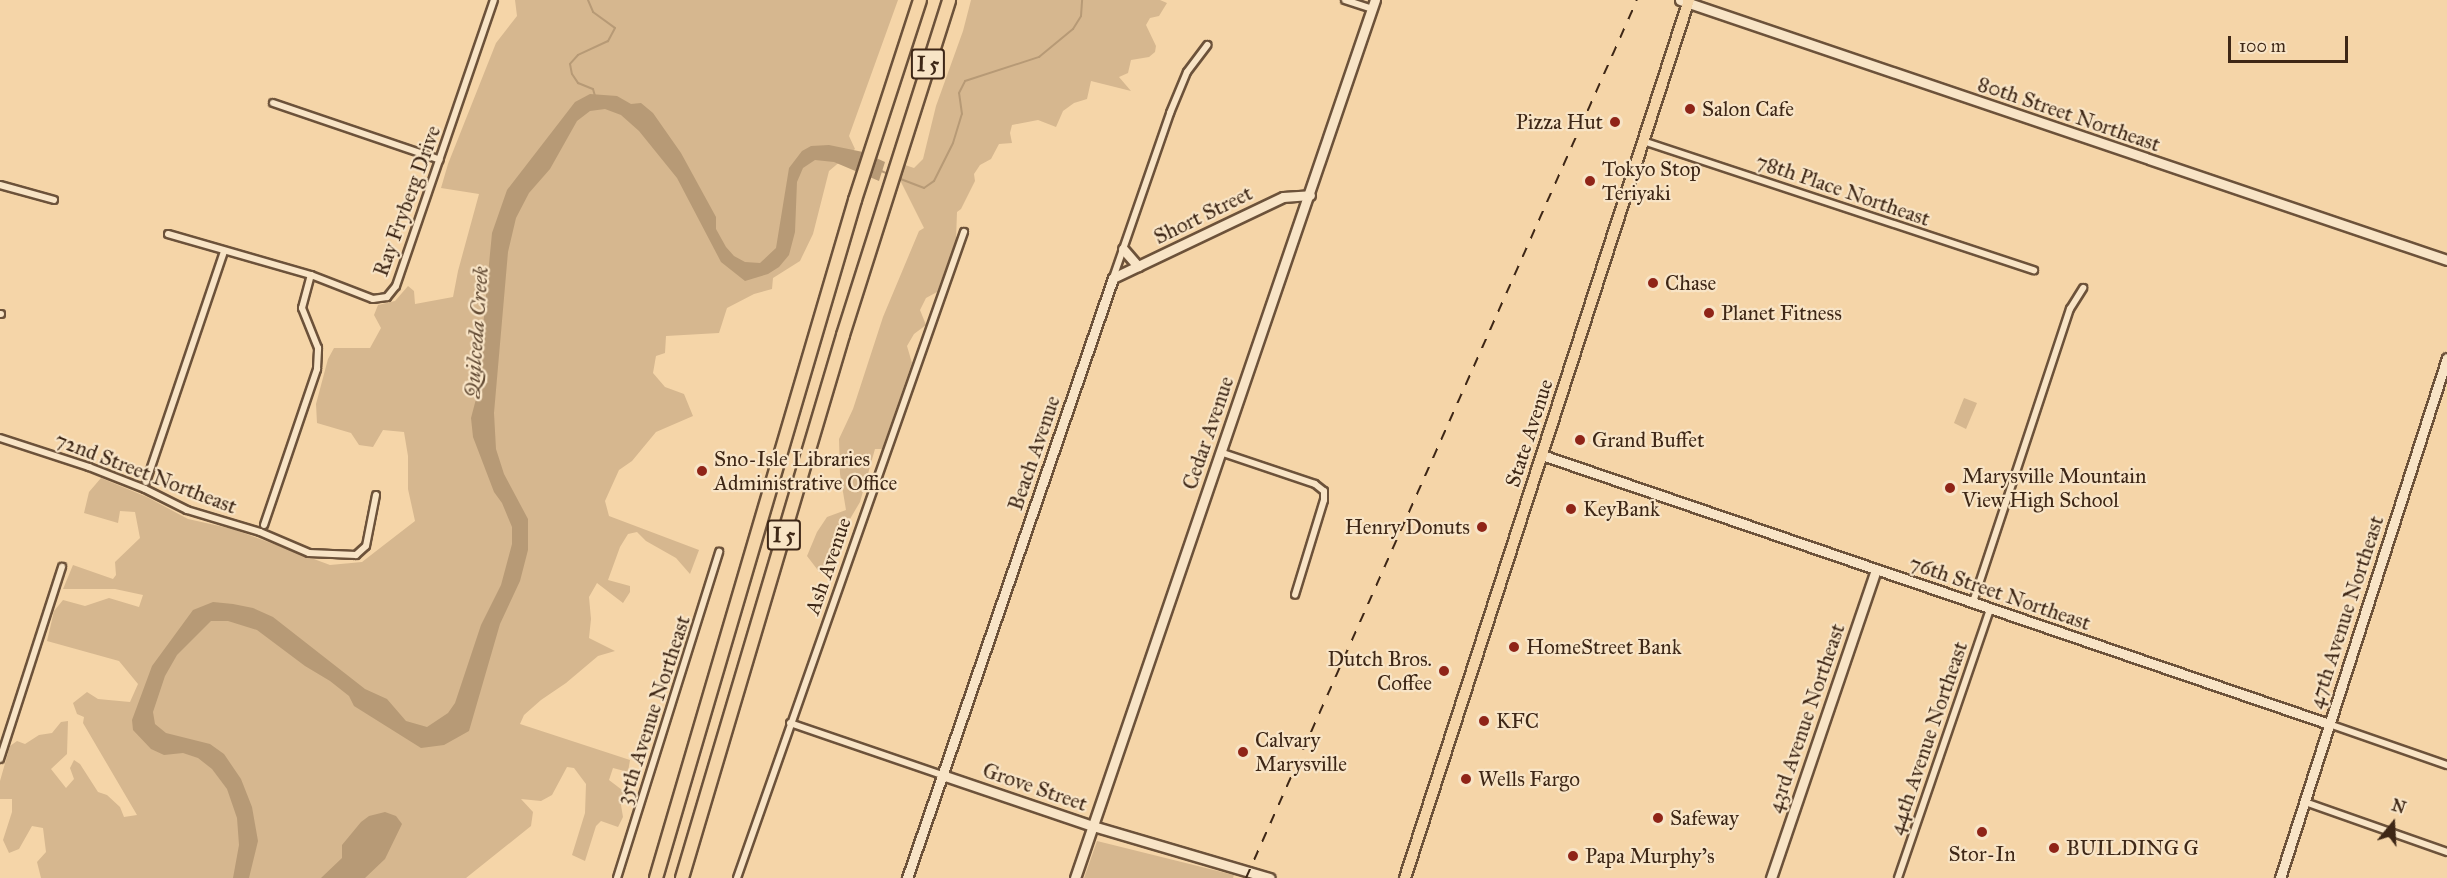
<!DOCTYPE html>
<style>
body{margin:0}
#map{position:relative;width:2447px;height:878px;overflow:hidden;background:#f5d5a8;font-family:"IM FELL Great Primer",serif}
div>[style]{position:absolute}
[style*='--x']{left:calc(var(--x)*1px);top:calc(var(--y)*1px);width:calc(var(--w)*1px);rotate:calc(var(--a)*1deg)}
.green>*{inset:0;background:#d6b78f}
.water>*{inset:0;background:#b79a76}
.stream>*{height:2px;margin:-1px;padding:0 1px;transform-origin:1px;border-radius:1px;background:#b79a76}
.roads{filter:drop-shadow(2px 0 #6c523a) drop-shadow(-2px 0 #6c523a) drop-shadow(0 2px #6c523a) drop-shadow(0 -2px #6c523a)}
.street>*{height:6px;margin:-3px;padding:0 3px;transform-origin:3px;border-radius:3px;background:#f8e4c6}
.secondary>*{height:9px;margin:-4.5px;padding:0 4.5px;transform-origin:4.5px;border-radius:4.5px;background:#f8e4c6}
.primary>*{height:10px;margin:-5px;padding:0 5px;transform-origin:5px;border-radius:5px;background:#f5d5a8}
.highway>*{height:12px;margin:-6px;padding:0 6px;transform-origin:6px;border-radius:6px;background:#f5d5a8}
.rail>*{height:2px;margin-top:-1px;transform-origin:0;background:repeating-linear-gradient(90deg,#3e2716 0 10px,transparent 0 20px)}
.dots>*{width:16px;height:16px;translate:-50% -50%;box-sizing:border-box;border:3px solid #f8e4c6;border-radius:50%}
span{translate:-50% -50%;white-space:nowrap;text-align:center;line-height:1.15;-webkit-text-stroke:4.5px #f8e4c6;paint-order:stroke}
.shield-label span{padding:2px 4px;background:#f8e4c6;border:2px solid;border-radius:4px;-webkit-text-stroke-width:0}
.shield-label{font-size:20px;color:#3e2716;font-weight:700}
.poi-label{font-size:21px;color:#3e2716}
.left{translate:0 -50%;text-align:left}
.right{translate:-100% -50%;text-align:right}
.street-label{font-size:21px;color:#3e2716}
.water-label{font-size:22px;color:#624a33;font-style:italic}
.north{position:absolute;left:2363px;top:794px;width:60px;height:60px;-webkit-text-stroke:4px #f8e4c6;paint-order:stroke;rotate:18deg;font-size:16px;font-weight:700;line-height:24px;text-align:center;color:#3e2716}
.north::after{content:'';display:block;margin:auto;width:21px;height:27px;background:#3e2716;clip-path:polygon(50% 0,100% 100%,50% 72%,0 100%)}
.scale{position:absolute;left:2228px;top:36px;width:120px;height:27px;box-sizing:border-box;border:3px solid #3e2716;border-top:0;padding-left:8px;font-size:18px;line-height:21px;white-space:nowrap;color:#3e2716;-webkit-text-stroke:4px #f8e4c6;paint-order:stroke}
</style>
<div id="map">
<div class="green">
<div style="clip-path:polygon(515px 0,898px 0,849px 136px,855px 149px,829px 171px,813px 234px,800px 261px,773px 278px,772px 289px,754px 294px,727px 308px,719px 333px,666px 336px,665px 353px,656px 356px,653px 373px,665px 387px,684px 394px,693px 416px,656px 432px,632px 461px,619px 470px,605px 501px,609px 516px,699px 550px,690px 574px,676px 558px,646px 541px,637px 532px,628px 534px,620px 547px,608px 580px,630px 586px,630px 592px,623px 603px,597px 583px,589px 597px,591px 619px,589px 638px,615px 651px,598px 656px,566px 683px,541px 700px,524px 715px,520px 724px,630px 760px,628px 772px,613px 768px,609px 780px,626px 793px,621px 805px,623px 817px,618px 827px,601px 821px,596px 826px,585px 861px,572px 855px,585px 813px,586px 784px,574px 768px,567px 767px,552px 795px,541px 801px,521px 799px,533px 812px,531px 826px,466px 878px,41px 878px,37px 862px,46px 852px,43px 828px,32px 826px,19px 849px,9px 853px,3px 840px,12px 812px,12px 799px,0 799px,0 781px,10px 746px,17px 741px,25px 744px,39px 735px,52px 733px,61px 722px,68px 721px,67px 754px,51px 769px,66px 788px,74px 779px,70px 768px,74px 760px,80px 764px,98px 792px,107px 795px,120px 807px,124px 817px,137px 815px,83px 723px,84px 717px,77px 714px,73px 703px,87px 692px,98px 699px,130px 702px,138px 684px,119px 661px,47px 641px,54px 611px,63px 600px,85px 606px,109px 598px,139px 607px,143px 595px,115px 589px,63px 589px,73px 565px,113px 579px,116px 575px,115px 562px,140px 538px,135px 512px,120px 511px,118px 523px,84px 513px,89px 492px,101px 478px,147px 497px,188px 519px,233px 529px,330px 565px,362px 562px,415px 521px,408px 489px,408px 456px,404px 432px,383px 430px,373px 447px,359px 445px,351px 433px,317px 423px,316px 404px,328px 359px,334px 348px,370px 348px,381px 328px,374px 315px,378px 305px,395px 301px,408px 286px,414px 291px,415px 304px,453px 297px,458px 271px,479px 194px,441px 188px,448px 164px,496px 43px,517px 16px)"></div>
<div style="clip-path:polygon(971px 0,1160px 0,1167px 3px,1159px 16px,1150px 18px,1146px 25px,1156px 46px,1155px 52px,1149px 57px,1131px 60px,1128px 73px,1119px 77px,1131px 91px,1091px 81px,1087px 99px,1074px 103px,1063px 111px,1056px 127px,1038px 120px,1012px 125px,1010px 133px,1012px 143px,999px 144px,991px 159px,980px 165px,974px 174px,975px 181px,961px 209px,957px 212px,956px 240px,937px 292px,926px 298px,920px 310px,926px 325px,914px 334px,907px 346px,912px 363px,882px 449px,875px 449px,860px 502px,837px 541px,834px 570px,829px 575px,820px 573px,807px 556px,817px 532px,827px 517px,846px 510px,840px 474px,839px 439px,853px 409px,883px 317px,919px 231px,924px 228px,890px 160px,914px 168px,923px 159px,936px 106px,963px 31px)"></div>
<div style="clip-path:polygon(1964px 398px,1977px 403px,1966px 429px,1954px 423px)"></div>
<div style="clip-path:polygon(1097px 841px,1234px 875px,1233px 878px,1084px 878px)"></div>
</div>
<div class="water">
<div style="clip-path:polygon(590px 94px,617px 96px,631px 104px,641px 103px,653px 113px,681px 153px,716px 217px,716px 229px,726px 247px,734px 256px,745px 262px,760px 263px,776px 248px,789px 168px,802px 151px,811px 146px,829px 145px,863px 152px,885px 162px,879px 181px,834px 162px,815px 160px,803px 168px,797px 182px,795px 232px,789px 255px,779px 267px,768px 274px,745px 281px,721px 262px,677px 178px,639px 131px,621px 115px,605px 109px,590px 111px,577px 121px,550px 169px,529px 193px,516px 218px,508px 252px,494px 413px,496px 449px,504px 474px,528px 519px,528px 550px,520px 581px,500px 624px,469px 731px,444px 745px,421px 748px,354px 706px,349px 696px,330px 681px,305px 666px,257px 630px,228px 621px,211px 621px,177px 655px,165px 676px,153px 712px,155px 724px,166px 733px,210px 744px,224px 754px,241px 779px,252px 807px,258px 841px,249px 878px,233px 878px,239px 845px,237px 818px,227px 789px,212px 769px,198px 758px,183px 753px,164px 755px,151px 749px,133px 730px,132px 720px,152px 666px,193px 610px,213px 602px,233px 604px,253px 608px,273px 617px,365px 689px,387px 699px,406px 721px,427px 727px,448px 713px,455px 703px,481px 625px,501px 585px,512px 544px,512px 527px,502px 503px,494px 492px,473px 437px,471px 418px,476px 399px,492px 233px,507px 190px,575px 102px)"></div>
<div style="clip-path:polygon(385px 812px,396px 816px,402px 824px,385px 859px,365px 878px,321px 878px,342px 858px,342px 845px,361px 822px,369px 816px)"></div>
</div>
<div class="stream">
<div style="--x:588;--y:0;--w:13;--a:67"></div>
<div style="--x:593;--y:12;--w:27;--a:36"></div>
<div style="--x:615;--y:28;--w:15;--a:118"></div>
<div style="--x:608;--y:41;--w:33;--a:155"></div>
<div style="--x:578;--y:55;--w:12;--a:132"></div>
<div style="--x:570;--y:64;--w:10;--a:79"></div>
<div style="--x:572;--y:74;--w:11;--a:56"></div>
<div style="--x:578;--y:83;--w:16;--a:22"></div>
<div style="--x:593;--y:89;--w:7;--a:74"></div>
<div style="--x:879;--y:170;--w:13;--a:23"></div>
<div style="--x:898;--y:178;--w:28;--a:21"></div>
<div style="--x:924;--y:188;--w:12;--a:-35"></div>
<div style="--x:934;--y:181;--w:42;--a:-63.4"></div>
<div style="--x:953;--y:143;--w:30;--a:-73"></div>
<div style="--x:962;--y:114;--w:21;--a:-98"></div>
<div style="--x:959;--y:93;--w:13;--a:-63"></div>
<div style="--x:965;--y:81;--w:78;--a:-18"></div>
<div style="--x:1039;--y:57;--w:44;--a:-39.5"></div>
<div style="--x:1073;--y:29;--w:15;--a:-58"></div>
<div style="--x:1081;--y:16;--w:16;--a:-86"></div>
</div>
<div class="roads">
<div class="street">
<div style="--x:1345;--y:0;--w:28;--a:18"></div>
<div style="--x:273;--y:103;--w:176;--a:18.8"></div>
<div style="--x:1643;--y:141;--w:412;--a:18.3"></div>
<div style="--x:0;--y:185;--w:56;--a:15.5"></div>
<div style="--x:168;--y:234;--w:149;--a:16"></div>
<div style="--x:311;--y:275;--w:66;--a:21.2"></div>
<div style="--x:373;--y:299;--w:14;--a:-8"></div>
<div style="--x:387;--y:297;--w:14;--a:-51"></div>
<div style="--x:396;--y:286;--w:302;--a:-71.1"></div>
<div style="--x:1113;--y:278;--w:175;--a:-70.9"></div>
<div style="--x:1170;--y:113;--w:44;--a:-67.5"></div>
<div style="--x:1187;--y:72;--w:34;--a:-53"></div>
<div style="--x:0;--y:314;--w:1;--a:0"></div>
<div style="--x:0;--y:438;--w:94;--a:18"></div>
<div style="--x:89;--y:467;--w:60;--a:21.4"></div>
<div style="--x:145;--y:489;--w:47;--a:26.6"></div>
<div style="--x:187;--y:510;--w:76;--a:16.8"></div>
<div style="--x:260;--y:532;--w:53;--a:23.2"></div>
<div style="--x:309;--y:553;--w:47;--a:2.4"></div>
<div style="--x:356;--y:555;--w:13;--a:-42"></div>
<div style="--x:366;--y:546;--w:52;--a:-78.9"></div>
<div style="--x:1220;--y:452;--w:100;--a:18.6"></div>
<div style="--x:1315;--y:484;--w:11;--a:38"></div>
<div style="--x:1324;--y:491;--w:9;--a:90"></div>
<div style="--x:1324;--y:500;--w:99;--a:107"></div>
<div style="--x:146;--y:482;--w:244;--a:-71.3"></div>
<div style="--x:264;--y:525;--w:165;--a:-71.2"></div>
<div style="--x:317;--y:369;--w:21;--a:-87"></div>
<div style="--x:318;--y:348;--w:43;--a:-111.8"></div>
<div style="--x:302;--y:308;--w:34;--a:-75"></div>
<div style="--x:1973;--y:602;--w:309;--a:-71.7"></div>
<div style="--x:2070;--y:309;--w:25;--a:-58"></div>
<div style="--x:790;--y:723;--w:161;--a:18.9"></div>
<div style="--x:2329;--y:724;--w:125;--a:19.2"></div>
<div style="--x:0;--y:759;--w:202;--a:-72.1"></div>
<div style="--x:2305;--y:802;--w:151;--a:19.4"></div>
<div style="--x:617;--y:878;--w:342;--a:-72.6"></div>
<div style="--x:737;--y:878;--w:685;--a:-70.64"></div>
<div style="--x:1898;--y:878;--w:284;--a:-71.1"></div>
</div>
<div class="secondary">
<div style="--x:1680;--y:0;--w:810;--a:18.73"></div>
<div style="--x:1123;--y:249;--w:23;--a:49"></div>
<div style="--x:1542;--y:455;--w:832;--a:18.87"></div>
<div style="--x:942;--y:775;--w:159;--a:18.7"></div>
<div style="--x:1093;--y:826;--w:184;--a:16.4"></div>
<div style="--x:907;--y:878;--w:634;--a:-71.05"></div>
<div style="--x:1113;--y:278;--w:188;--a:-25.5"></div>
<div style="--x:1283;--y:197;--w:27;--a:-4"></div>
<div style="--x:1075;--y:878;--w:928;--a:-71.14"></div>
<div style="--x:1771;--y:878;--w:326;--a:-71.2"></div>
<div style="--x:2280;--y:878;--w:546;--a:-72.2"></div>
</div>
<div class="primary">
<div style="--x:1405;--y:878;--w:923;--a:-72.08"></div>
</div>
<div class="highway">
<div style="--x:656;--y:878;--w:707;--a:-73.64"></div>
<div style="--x:855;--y:200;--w:210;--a:-72"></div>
<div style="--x:682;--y:878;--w:566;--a:-73.48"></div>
<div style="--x:843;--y:335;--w:351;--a:-72.4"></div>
</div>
</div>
<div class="rail">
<div style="--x:1246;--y:878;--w:961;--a:-66"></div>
</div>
<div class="dots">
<div style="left:1690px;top:109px;background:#8f2418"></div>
<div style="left:1615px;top:122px;background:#8f2418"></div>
<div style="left:1590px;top:181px;background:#8f2418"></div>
<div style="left:1653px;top:283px;background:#8f2418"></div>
<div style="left:1709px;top:313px;background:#8f2418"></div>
<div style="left:1580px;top:440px;background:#8f2418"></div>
<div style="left:702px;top:471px;background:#8f2418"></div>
<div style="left:1950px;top:488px;background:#8f2418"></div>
<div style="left:1571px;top:509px;background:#8f2418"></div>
<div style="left:1482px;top:527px;background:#8f2418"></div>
<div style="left:1514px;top:647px;background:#8f2418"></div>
<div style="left:1444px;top:671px;background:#8f2418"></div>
<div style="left:1484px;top:721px;background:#8f2418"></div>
<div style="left:1243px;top:752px;background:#8f2418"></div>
<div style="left:1466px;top:779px;background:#8f2418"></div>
<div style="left:1658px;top:818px;background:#8f2418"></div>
<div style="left:1982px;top:832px;background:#8f2418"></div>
<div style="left:2054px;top:848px;background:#8f2418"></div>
<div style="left:1573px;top:856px;background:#8f2418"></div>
</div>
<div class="shield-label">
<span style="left:928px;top:64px">I 5</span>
<span style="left:784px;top:535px">I 5</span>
</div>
<div class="poi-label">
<span class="left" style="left:1702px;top:109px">Salon Cafe</span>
<span class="right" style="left:1603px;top:122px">Pizza Hut</span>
<span class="left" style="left:1602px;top:181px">Tokyo Stop<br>Teriyaki</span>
<span class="left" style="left:1665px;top:283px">Chase</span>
<span class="left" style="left:1721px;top:313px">Planet Fitness</span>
<span class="left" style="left:1592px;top:440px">Grand Buffet</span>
<span class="left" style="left:714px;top:471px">Sno-Isle Libraries<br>Administrative Office</span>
<span class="left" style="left:1962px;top:488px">Marysville Mountain<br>View High School</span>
<span class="left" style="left:1583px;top:509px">KeyBank</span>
<span class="right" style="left:1470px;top:527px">Henry Donuts</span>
<span class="left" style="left:1526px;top:647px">HomeStreet Bank</span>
<span class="right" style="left:1432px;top:671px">Dutch Bros.<br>Coffee</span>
<span class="left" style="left:1496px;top:721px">KFC</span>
<span class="left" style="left:1255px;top:752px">Calvary<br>Marysville</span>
<span class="left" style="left:1478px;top:779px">Wells Fargo</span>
<span class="left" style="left:1670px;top:818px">Safeway</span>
<span class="left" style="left:2066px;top:848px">BUILDING G</span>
<span style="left:1982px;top:854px">Stor-In</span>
<span class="left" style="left:1585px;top:856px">Papa Murphy's</span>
</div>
<div class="street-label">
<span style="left:2069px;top:114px;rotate:19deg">80th Street Northeast</span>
<span style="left:1843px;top:190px;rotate:19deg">78th Place Northeast</span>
<span style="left:407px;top:201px;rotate:-70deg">Ray Fryberg Drive</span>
<span style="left:1203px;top:215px;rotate:-26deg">Short Street</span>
<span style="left:1208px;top:433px;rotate:-71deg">Cedar Avenue</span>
<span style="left:1529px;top:433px;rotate:-72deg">State Avenue</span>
<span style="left:1034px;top:453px;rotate:-71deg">Beach Avenue</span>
<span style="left:146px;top:473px;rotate:21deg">72nd Street Northeast</span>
<span style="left:828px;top:566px;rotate:-71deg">Ash Avenue</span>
<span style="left:2000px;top:593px;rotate:19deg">76th Street Northeast</span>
<span style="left:2346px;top:612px;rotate:-72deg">47th Avenue Northeast</span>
<span style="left:653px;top:710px;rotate:-72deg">35th Avenue Northeast</span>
<span style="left:1806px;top:718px;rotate:-71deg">43rd Avenue Northeast</span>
<span style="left:1928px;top:738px;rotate:-71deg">44th Avenue Northeast</span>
<span style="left:1035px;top:787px;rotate:19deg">Grove Street</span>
</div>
<div class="water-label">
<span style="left:476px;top:332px;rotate:-86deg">Quilceda Creek</span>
</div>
<div class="north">N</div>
<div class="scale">100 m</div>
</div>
